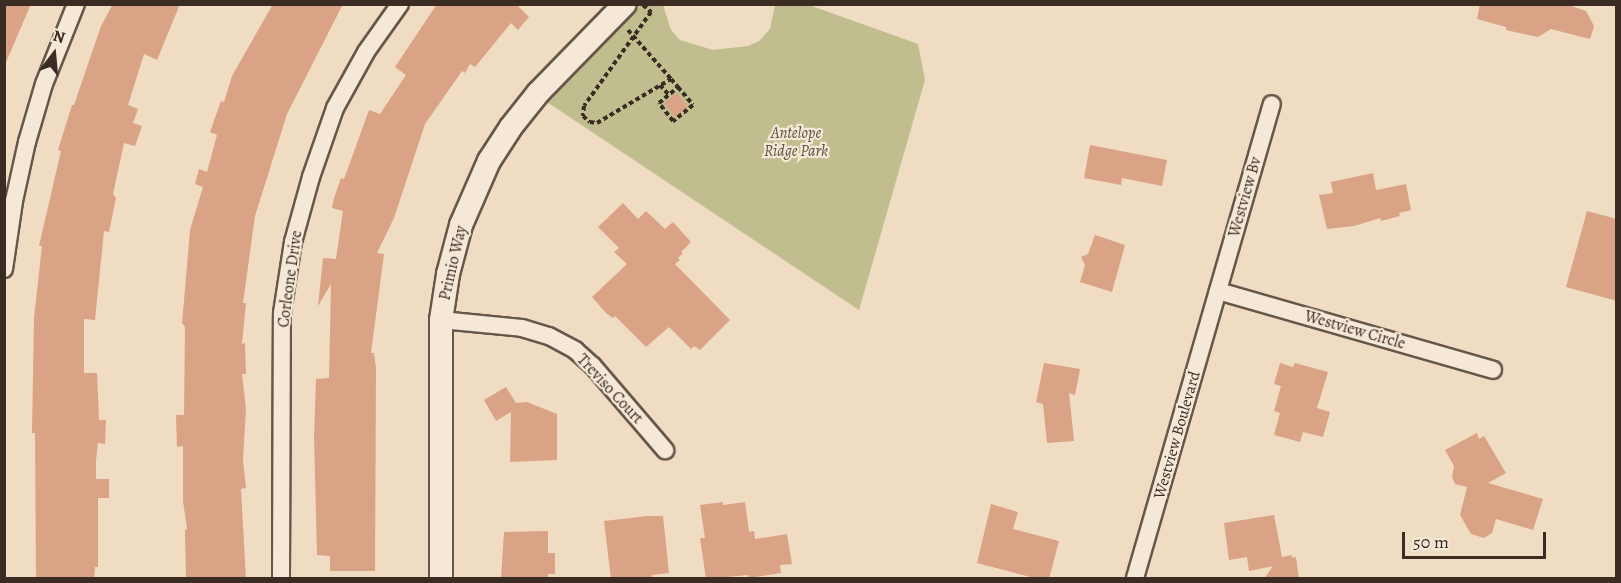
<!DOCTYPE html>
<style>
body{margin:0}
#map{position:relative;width:1621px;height:583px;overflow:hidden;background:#efdcc2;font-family:Alegreya,serif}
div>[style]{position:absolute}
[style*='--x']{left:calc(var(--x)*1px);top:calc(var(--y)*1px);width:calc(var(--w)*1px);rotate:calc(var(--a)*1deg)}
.green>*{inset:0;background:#c0be8e}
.building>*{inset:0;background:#daa385}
.path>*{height:4px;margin-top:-2px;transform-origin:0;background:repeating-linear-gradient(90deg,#3a2b23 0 4.5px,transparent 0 7.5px)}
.roads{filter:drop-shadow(2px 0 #67574b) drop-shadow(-2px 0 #67574b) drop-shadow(0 2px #67574b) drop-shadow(0 -2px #67574b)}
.street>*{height:16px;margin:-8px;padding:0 8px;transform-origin:8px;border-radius:8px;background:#f5e8d7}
.secondary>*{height:22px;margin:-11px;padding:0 11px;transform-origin:11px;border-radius:11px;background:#f5e8d7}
span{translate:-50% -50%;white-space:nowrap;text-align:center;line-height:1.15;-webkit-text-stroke:4.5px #f5e8d7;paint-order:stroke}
.park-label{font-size:16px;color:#5c503e;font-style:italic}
.street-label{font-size:16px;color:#3a2b23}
.frame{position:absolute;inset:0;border:6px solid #3a2b23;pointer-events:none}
.north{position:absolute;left:24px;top:24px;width:60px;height:60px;-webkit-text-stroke:4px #f5e8d7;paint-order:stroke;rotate:16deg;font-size:16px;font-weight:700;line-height:24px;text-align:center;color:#3a2b23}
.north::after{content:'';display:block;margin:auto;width:21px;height:27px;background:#3a2b23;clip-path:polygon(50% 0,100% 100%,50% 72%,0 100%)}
.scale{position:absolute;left:1402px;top:532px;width:144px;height:27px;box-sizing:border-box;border:3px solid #3a2b23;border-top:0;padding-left:8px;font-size:18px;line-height:21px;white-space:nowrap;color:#3a2b23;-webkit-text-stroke:4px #f5e8d7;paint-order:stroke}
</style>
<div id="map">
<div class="green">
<div style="clip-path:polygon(641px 5px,663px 5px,671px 30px,680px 40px,713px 50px,748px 46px,759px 41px,770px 29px,775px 5px,809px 5px,918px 44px,925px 80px,859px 310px,547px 102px)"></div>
</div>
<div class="building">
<div style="clip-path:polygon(4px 4px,31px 4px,4px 67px)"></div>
<div style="clip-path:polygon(113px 4px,180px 4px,157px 60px,144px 54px,128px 105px,138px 109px,133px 123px,142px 126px,135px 146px,124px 143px,113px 194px,116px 198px,109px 232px,104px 231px,95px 320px,84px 319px,84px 373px,97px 373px,99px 420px,106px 420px,105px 444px,98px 443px,96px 460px,96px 479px,109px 479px,109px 498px,98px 498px,98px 567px,95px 567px,94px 579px,36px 579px,35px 433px,32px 433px,34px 318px,42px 246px,39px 246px,61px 151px,58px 150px,72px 105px,74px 105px,101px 26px)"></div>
<div style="clip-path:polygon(273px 4px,343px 4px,287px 114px,255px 216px,243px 303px,246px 303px,242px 344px,245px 343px,246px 374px,242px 374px,246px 409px,243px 460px,246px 488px,241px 489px,246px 579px,186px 579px,185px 530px,187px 529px,183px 501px,183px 446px,177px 447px,176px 415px,184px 415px,185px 327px,182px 323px,187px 266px,190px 230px,203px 187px,195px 184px,199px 169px,207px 172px,217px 135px,210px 132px,221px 101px,224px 102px,232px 76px)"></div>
<div style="clip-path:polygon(437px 4px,516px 4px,529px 17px,518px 30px,511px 23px,475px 67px,470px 64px,465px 73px,462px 71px,425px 124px,394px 218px,377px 253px,384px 254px,371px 353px,374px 353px,376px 368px,375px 571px,330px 571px,330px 556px,317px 555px,314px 436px,316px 379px,329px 378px,331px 284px,318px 306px,323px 258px,336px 259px,343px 211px,332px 208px,334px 198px,341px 178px,344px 179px,369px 110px,380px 114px,406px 75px,395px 67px)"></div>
<div style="clip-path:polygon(1480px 4px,1565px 4px,1586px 11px,1594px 26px,1590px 39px,1551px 29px,1538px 37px,1506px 30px,1506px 27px,1477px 19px)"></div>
<div style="clip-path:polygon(677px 93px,688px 107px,675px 117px,664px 103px)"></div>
<div style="clip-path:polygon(1090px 145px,1167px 160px,1162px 186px,1122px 178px,1121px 185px,1084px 178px)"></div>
<div style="clip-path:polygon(1373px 173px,1376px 190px,1406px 184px,1411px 210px,1399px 213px,1400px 216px,1381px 221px,1380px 218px,1354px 226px,1327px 229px,1319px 195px,1333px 193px,1331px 182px)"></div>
<div style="clip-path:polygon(623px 203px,638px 219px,646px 211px,665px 229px,673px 222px,691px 242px,681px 252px,683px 253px,678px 258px,680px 260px,675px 264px,730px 320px,700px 350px,694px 346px,691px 349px,669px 327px,646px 347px,615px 316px,613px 318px,606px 313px,592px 297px,627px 264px,614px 252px,619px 248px,598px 227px)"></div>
<div style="clip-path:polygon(1587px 211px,1617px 219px,1617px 301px,1566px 287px)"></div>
<div style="clip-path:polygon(1095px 235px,1125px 245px,1112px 292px,1080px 282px,1085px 265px,1081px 257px,1088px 254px)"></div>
<div style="clip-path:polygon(1044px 363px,1080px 369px,1075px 395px,1069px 393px,1074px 441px,1047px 443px,1043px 404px,1036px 402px)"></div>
<div style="clip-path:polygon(1280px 363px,1293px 367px,1295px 363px,1328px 372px,1317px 408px,1330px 412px,1323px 437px,1303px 432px,1300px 442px,1274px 435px,1280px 413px,1274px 411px,1281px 386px,1274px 384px)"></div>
<div style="clip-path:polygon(506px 387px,516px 403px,527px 402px,557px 414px,557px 460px,510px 462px,511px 412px,496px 421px,484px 400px)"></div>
<div style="clip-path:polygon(1477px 433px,1479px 439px,1484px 436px,1506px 473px,1488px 483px,1543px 499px,1533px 530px,1496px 519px,1492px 533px,1484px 538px,1471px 534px,1460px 515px,1467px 487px,1455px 484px,1452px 477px,1454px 466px,1445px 450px)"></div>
<div style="clip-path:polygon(723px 502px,723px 505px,745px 502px,749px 532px,754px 531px,755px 539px,787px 534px,792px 564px,780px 565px,781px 573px,749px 578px,748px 575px,706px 579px,700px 538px,705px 538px,700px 505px)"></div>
<div style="clip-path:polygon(991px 504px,1018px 512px,1013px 529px,1059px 541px,1049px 579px,1038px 579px,977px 563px)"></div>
<div style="clip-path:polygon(1274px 515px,1282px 557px,1292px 555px,1292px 558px,1296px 557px,1299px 579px,1264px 579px,1273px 566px,1249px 571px,1247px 557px,1229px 560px,1224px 523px)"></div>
<div style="clip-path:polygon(647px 516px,663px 516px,669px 573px,652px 575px,653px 579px,611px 579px,604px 521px)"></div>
<div style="clip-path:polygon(548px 531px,548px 553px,555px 553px,555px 574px,548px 574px,548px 579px,501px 579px,504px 532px)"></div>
</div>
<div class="path">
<div style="--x:643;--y:5;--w:11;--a:41"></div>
<div style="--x:651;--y:12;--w:115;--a:125.5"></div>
<div style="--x:584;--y:106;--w:10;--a:96"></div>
<div style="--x:583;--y:116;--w:9;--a:41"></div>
<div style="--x:590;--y:122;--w:7;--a:8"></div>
<div style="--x:597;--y:123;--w:86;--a:-30.7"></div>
<div style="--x:671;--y:79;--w:11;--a:49"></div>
<div style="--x:628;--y:30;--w:65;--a:48.7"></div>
<div style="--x:660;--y:85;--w:13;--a:48"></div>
<div style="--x:678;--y:87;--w:23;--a:50"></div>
<div style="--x:693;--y:105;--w:26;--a:141"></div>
<div style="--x:673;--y:121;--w:23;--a:-128"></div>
<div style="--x:659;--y:103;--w:25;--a:-40"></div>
</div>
<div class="roads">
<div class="street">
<div style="--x:4;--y:269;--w:69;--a:-81.6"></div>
<div style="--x:14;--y:201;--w:60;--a:-77.6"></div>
<div style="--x:27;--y:142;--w:60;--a:-73.7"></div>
<div style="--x:44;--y:84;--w:86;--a:-68.2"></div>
<div style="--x:1218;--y:291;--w:286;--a:16"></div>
<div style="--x:441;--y:320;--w:81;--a:5.6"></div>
<div style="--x:522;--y:328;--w:28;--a:17"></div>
<div style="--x:549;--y:336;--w:30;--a:28"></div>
<div style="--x:575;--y:350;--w:24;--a:42"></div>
<div style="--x:593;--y:366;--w:111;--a:49.4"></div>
<div style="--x:281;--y:578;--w:265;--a:-89.8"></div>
<div style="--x:282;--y:313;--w:72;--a:-81.2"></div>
<div style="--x:293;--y:242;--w:67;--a:-74.5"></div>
<div style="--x:311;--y:177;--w:73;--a:-70.8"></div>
<div style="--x:335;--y:108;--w:64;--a:-61"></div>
<div style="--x:366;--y:52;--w:59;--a:-54.7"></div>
<div style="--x:1135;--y:578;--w:493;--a:-73.9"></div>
</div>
<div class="secondary">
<div style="--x:441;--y:578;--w:258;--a:-90"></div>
<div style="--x:441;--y:320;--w:47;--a:-81.3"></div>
<div style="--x:448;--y:274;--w:51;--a:-75.1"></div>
<div style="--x:461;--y:225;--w:70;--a:-66.4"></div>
<div style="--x:489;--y:161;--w:40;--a:-57.1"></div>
<div style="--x:511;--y:127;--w:43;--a:-51.5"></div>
<div style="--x:538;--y:93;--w:124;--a:-45.7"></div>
</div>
</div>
<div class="park-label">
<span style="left:796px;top:142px">Antelope<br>Ridge Park</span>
</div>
<div class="street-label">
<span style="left:1245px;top:197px;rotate:-74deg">Westview Bv</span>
<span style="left:453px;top:263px;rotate:-77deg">Primio Way</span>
<span style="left:290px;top:279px;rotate:-82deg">Corleone Drive</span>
<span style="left:1355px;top:330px;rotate:16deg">Westview Circle</span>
<span style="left:610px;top:389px;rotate:47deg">Treviso Court</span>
<span style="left:1177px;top:435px;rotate:-74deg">Westview Boulevard</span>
</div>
<div class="frame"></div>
<div class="north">N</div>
<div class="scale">50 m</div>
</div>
